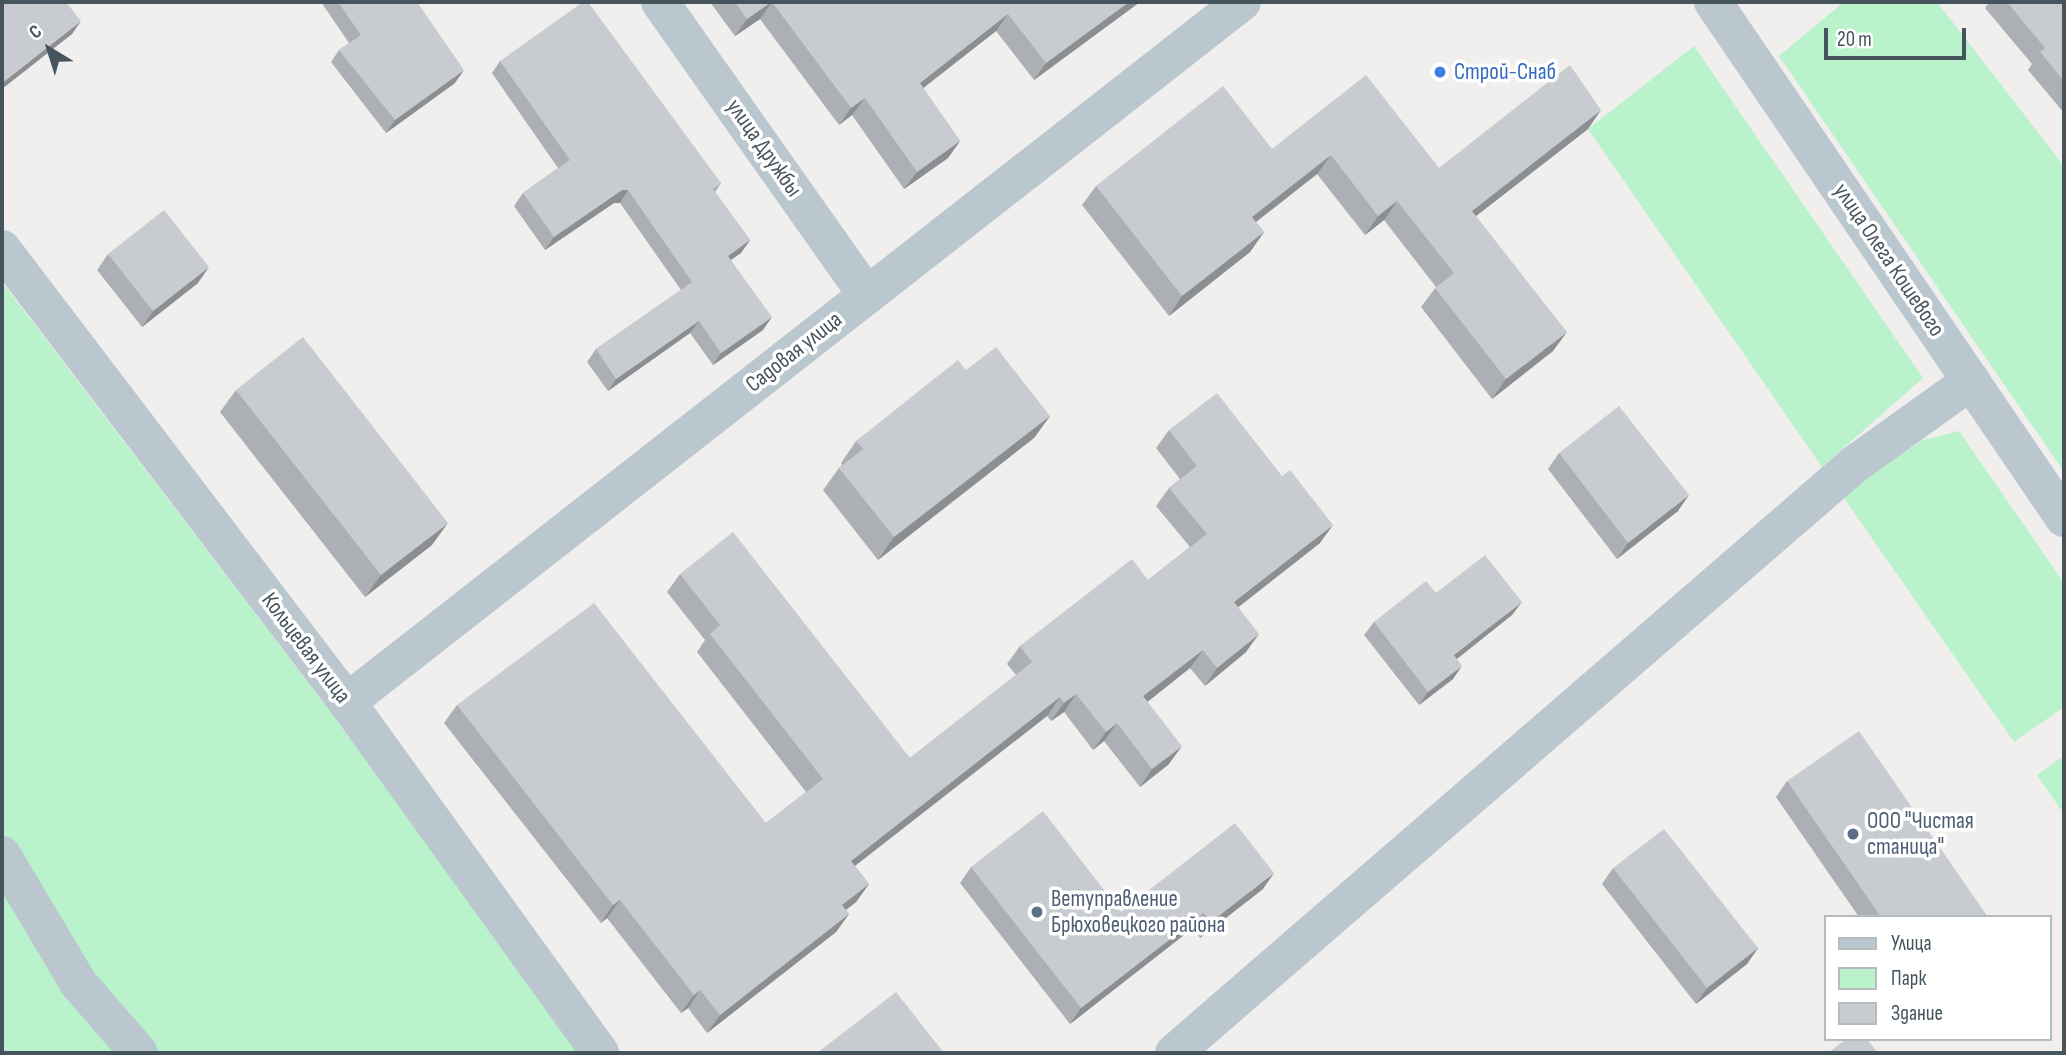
<!DOCTYPE html>
<meta charset="utf-8">
<style>
body{margin:0}
#map{position:relative;width:2066px;height:1055px;overflow:hidden;background:#f1eeee;font-family:"Sofia Sans Condensed",sans-serif}
div>[style]{position:absolute}
[style*='--x']{left:calc(var(--x)*1px);top:calc(var(--y)*1px);width:calc(var(--w)*1px);rotate:calc(var(--a)*1deg)}
.green>*{inset:0;background:#b9f2cb}
.minor>*{height:38px;margin:-19px;padding:0 19px;transform-origin:19px;border-radius:19px;background:#bbc7cf}
.wall>*{inset:0;background:#acafb4}
.shaded-wall>*{inset:0;background:#8c8f92}
.building>*{inset:0;background:#c8ccd1}
.dots>*{width:19px;height:19px;translate:-50% -50%;box-sizing:border-box;border:4px solid #fff;border-radius:50%}
span{translate:-50% -50%;white-space:nowrap;text-align:center;line-height:1.15;-webkit-text-stroke:7px #fff;paint-order:stroke}
.shop-label{font-size:23px;color:#366cbe}
.left{translate:0 -50%;text-align:left}
.street-label{font-size:23px;color:#45545d}
.service-label{font-size:23px;color:#4e5e75}
.frame{position:absolute;inset:0;border:4px solid #45545d;pointer-events:none}
.legend{position:absolute;left:1824px;top:915px;width:228px;height:126px;box-sizing:border-box;background:#fff;border:2px solid #b5bbbe;margin:0;padding:9px 12px;list-style:none;font-size:21px;color:#45545d}
.legend li{display:flex;align-items:center;gap:14px;height:35px}
.legend b{width:35px;border:2px solid #b5bbbe}
.north{position:absolute;left:14px;top:14px;width:70px;height:70px;-webkit-text-stroke:5px #fff;paint-order:stroke;rotate:322deg;font-size:19px;font-weight:700;line-height:28px;text-align:center;color:#45545d}
.north::after{content:'';display:block;margin:auto;width:24px;height:32px;background:#45545d;clip-path:polygon(50% 0,100% 100%,50% 72%,0 100%)}
.scale{position:absolute;left:1824px;top:28px;width:142px;height:32px;box-sizing:border-box;border:4px solid #45545d;border-top:0;padding-left:9px;font-size:21px;line-height:24px;white-space:nowrap;color:#45545d;-webkit-text-stroke:5px #fff;paint-order:stroke}
</style>
<div id="map">
<div class="green">
<div style="clip-path:polygon(1844px 2px,1937px 2px,2064px 166px,2064px 472px,1779px 56px)"></div>
<div style="clip-path:polygon(1694px 46px,1923px 378px,1822px 467px,1588px 129px)"></div>
<div style="clip-path:polygon(2px 282px,332px 714px,580px 1053px,2px 1051px)"></div>
<div style="clip-path:polygon(1959px 431px,2064px 583px,2064px 707px,2014px 742px,1841px 494px,1923px 440px)"></div>
<div style="clip-path:polygon(2064px 756px,2064px 814px,2037px 775px)"></div>
</div>
<div class="minor">
<div style="--x:660;--y:2;--w:359;--a:54.8"></div>
<div style="--x:1713;--y:2;--w:624;--a:55.78"></div>
<div style="--x:2;--y:249;--w:569;--a:52.71"></div>
<div style="--x:347;--y:702;--w:433;--a:54.2"></div>
<div style="--x:347;--y:702;--w:1136;--a:-38.03"></div>
<div style="--x:2;--y:855;--w:150;--a:59.2"></div>
<div style="--x:79;--y:984;--w:91;--a:49"></div>
<div style="--x:1174;--y:1053;--w:900;--a:-40.86"></div>
<div style="--x:1855;--y:464;--w:143;--a:-35.6"></div>
</div>
<div class="wall">
<div style="clip-path:polygon(321px 2px,417px 2px,455px 83px,386px 133px,331px 62px,339px 50px,349px 43px)"></div>
<div style="clip-path:polygon(710px 2px,1140px 2px,1034px 80px,996px 31px,923px 88px,960px 141px,948px 158px,904px 189px,852px 115px,839px 125px,760px 19px,735px 36px)"></div>
<div style="clip-path:polygon(1986px 2px,2064px 2px,2064px 113px,2028px 70px,2032px 64px,1985px 8px,1988px 4px)"></div>
<div style="clip-path:polygon(500px 61px,721px 183px,715px 192px,750px 240px,741px 253px,731px 260px,763px 330px,713px 365px,690px 333px,608px 391px,587px 362px,596px 349px,681px 290px,620px 203px,614px 203px,545px 250px,514px 206px,523px 193px,558px 168px,492px 73px)"></div>
<div style="clip-path:polygon(1588px 129px,1476px 216px,1553px 351px,1492px 399px,1421px 307px,1436px 287px,1384px 220px,1365px 235px,1317px 174px,1256px 222px,1264px 232px,1250px 252px,1169px 316px,1082px 205px,1096px 186px,1272px 149px,1439px 168px)"></div>
<div style="clip-path:polygon(108px 254px,198px 283px,142px 327px,97px 270px)"></div>
<div style="clip-path:polygon(966px 370px,1050px 416px,1034px 438px,878px 560px,823px 490px,839px 468px,842px 465px,841px 463px,856px 441px)"></div>
<div style="clip-path:polygon(236px 390px,432px 545px,365px 597px,220px 412px)"></div>
<div style="clip-path:polygon(1169px 430px,1320px 543px,1238px 607px,1246px 652px,1205px 686px,1190px 668px,1147px 702px,1169px 764px,1140px 787px,1104px 741px,1093px 750px,1064px 712px,1051px 721px,1047px 716px,855px 866px,869px 884px,856px 902px,846px 910px,849px 914px,836px 932px,707px 1033px,688px 1008px,681px 1013px,607px 918px,601px 923px,444px 723px,457px 705px,766px 823px,806px 792px,697px 652px,705px 640px,667px 592px,680px 574px,910px 758px,1016px 675px,1007px 664px,1020px 646px,1148px 580px,1190px 547px,1156px 506px,1169px 488px,1180px 479px,1156px 448px)"></div>
<div style="clip-path:polygon(1559px 453px,1678px 511px,1617px 559px,1548px 469px)"></div>
<div style="clip-path:polygon(1436px 593px,1512px 615px,1457px 659px,1453px 679px,1419px 705px,1364px 635px,1374px 622px)"></div>
<div style="clip-path:polygon(1787px 781px,1988px 917px,1859px 917px,1776px 797px)"></div>
<div style="clip-path:polygon(971px 867px,1121px 912px,1263px 889px,1200px 938px,1193px 928px,1070px 1024px,960px 883px)"></div>
<div style="clip-path:polygon(1613px 868px,1758px 948px,1747px 964px,1696px 1004px,1602px 884px)"></div>
</div>
<div class="shaded-wall">
<div style="clip-path:polygon(772px 2px,760px 19px,735px 36px,747px 19px)"></div>
<div style="clip-path:polygon(1129px 2px,1140px 2px,1034px 80px,1046px 63px)"></div>
<div style="clip-path:polygon(1008px 14px,996px 31px,908px 100px,920px 83px)"></div>
<div style="clip-path:polygon(81px 21px,72px 34px,2px 89px,2px 83px)"></div>
<div style="clip-path:polygon(464px 70px,455px 83px,386px 133px,395px 120px)"></div>
<div style="clip-path:polygon(865px 98px,852px 115px,839px 125px,851px 108px)"></div>
<div style="clip-path:polygon(1601px 110px,1588px 129px,1458px 230px,1472px 211px)"></div>
<div style="clip-path:polygon(960px 141px,948px 158px,904px 189px,917px 172px)"></div>
<div style="clip-path:polygon(1331px 155px,1317px 174px,1238px 236px,1252px 217px)"></div>
<div style="clip-path:polygon(622px 190px,628px 190px,620px 203px,614px 203px,545px 250px,554px 237px)"></div>
<div style="clip-path:polygon(1397px 201px,1384px 220px,1365px 235px,1378px 216px)"></div>
<div style="clip-path:polygon(1264px 232px,1250px 252px,1169px 316px,1182px 296px)"></div>
<div style="clip-path:polygon(750px 240px,741px 253px,719px 268px,728px 256px)"></div>
<div style="clip-path:polygon(209px 267px,198px 283px,142px 327px,153px 311px)"></div>
<div style="clip-path:polygon(772px 317px,763px 330px,713px 365px,721px 353px)"></div>
<div style="clip-path:polygon(699px 321px,690px 333px,608px 391px,616px 379px)"></div>
<div style="clip-path:polygon(1567px 332px,1553px 351px,1492px 399px,1506px 379px)"></div>
<div style="clip-path:polygon(1050px 416px,1034px 438px,878px 560px,894px 537px)"></div>
<div style="clip-path:polygon(1689px 495px,1678px 511px,1617px 559px,1628px 543px)"></div>
<div style="clip-path:polygon(448px 523px,432px 545px,365px 597px,381px 575px)"></div>
<div style="clip-path:polygon(1333px 525px,1320px 543px,1222px 620px,1234px 602px)"></div>
<div style="clip-path:polygon(1522px 602px,1512px 615px,1444px 669px,1454px 655px)"></div>
<div style="clip-path:polygon(1259px 634px,1246px 652px,1205px 686px,1217px 668px)"></div>
<div style="clip-path:polygon(1203px 650px,1190px 668px,1131px 715px,1143px 696px)"></div>
<div style="clip-path:polygon(1462px 666px,1453px 679px,1419px 705px,1428px 692px)"></div>
<div style="clip-path:polygon(1076px 694px,1064px 712px,1051px 721px,1064px 703px)"></div>
<div style="clip-path:polygon(1060px 697px,1047px 716px,838px 879px,851px 861px)"></div>
<div style="clip-path:polygon(1117px 723px,1104px 741px,1093px 750px,1106px 732px)"></div>
<div style="clip-path:polygon(1182px 746px,1169px 764px,1140px 787px,1152px 769px)"></div>
<div style="clip-path:polygon(1274px 873px,1263px 889px,1200px 938px,1211px 922px)"></div>
<div style="clip-path:polygon(869px 884px,856px 902px,829px 923px,842px 905px)"></div>
<div style="clip-path:polygon(620px 900px,607px 918px,601px 923px,613px 905px)"></div>
<div style="clip-path:polygon(1204px 913px,1193px 928px,1070px 1024px,1081px 1008px)"></div>
<div style="clip-path:polygon(849px 914px,836px 932px,707px 1033px,720px 1015px)"></div>
<div style="clip-path:polygon(1758px 948px,1747px 964px,1696px 1004px,1707px 988px)"></div>
<div style="clip-path:polygon(700px 990px,688px 1008px,681px 1013px,694px 995px)"></div>
</div>
<div class="building">
<div style="clip-path:polygon(2px 2px,66px 2px,81px 21px,2px 83px)"></div>
<div style="clip-path:polygon(338px 2px,417px 2px,464px 70px,395px 120px,339px 50px,361px 35px)"></div>
<div style="clip-path:polygon(583px 2px,588px 2px,721px 183px,713px 189px,750px 240px,728px 256px,772px 317px,721px 353px,699px 321px,616px 379px,596px 349px,692px 282px,628px 190px,622px 190px,554px 237px,523px 193px,570px 160px,500px 61px)"></div>
<div style="clip-path:polygon(735px 2px,771px 2px,747px 19px)"></div>
<div style="clip-path:polygon(772px 2px,1129px 2px,1046px 63px,1008px 14px,920px 83px,960px 141px,917px 172px,865px 98px,851px 108px)"></div>
<div style="clip-path:polygon(2007px 2px,2064px 2px,2064px 81px,2040px 52px,2045px 48px)"></div>
<div style="clip-path:polygon(1570px 65px,1601px 110px,1472px 211px,1567px 332px,1506px 379px,1435px 288px,1454px 273px,1397px 201px,1378px 216px,1331px 155px,1252px 217px,1264px 232px,1182px 296px,1096px 186px,1223px 86px,1272px 149px,1366px 75px,1439px 168px)"></div>
<div style="clip-path:polygon(164px 210px,209px 267px,153px 311px,108px 254px)"></div>
<div style="clip-path:polygon(303px 337px,448px 523px,381px 575px,236px 390px)"></div>
<div style="clip-path:polygon(996px 347px,1050px 416px,894px 537px,839px 468px,863px 449px,856px 441px,958px 360px,966px 370px)"></div>
<div style="clip-path:polygon(1217px 393px,1282px 476px,1290px 470px,1333px 525px,1234px 602px,1259px 634px,1217px 668px,1203px 650px,1143px 696px,1182px 746px,1152px 769px,1117px 723px,1106px 732px,1076px 694px,1064px 703px,1060px 697px,851px 861px,869px 884px,842px 905px,849px 914px,720px 1015px,700px 990px,694px 995px,620px 900px,613px 905px,457px 705px,594px 603px,766px 823px,823px 779px,710px 634px,720px 625px,680px 574px,733px 532px,910px 758px,1032px 662px,1020px 646px,1132px 559px,1148px 580px,1207px 534px,1169px 488px,1197px 466px,1169px 430px)"></div>
<div style="clip-path:polygon(1619px 406px,1689px 495px,1628px 543px,1559px 453px)"></div>
<div style="clip-path:polygon(1485px 555px,1522px 602px,1454px 655px,1462px 666px,1428px 692px,1374px 622px,1426px 581px,1436px 593px)"></div>
<div style="clip-path:polygon(1859px 731px,1988px 917px,1881px 917px,1787px 781px)"></div>
<div style="clip-path:polygon(1043px 811px,1121px 912px,1235px 823px,1274px 873px,1211px 922px,1204px 913px,1081px 1008px,971px 867px)"></div>
<div style="clip-path:polygon(1664px 829px,1758px 948px,1707px 988px,1613px 868px)"></div>
<div style="clip-path:polygon(896px 992px,944px 1053px,817px 1053px)"></div>
<div style="clip-path:polygon(1846px 1039px,1867px 1039px,1878px 1053px,1828px 1053px)"></div>
</div>
<div class="dots">
<div style="left:1440px;top:72px;background:#3f7fe0"></div>
<div style="left:1853px;top:834px;background:#5c6f8a"></div>
<div style="left:1037px;top:912px;background:#5c6f8a"></div>
</div>
<div class="shop-label">
<span class="left" style="left:1454px;top:72px">Строй-Снаб</span>
</div>
<div class="street-label">
<span style="left:764px;top:148px;rotate:55deg">улица Дружбы</span>
<span style="left:1889px;top:260px;rotate:56deg">улица Олега Кошевого</span>
<span style="left:794px;top:352px;rotate:-38deg">Садовая улица</span>
<span style="left:306px;top:648px;rotate:53deg">Кольцевая улица</span>
</div>
<div class="service-label">
<span class="left" style="left:1867px;top:834px">ООО "Чистая<br>станица"</span>
<span class="left" style="left:1051px;top:912px">Ветуправление<br>Брюховецкого района</span>
</div>
<div class="frame"></div>
<ul class="legend">
<li><b style="height:9px;background:#bbc7cf"></b>Улица</li>
<li><b style="height:19px;background:#b9f2cb"></b>Парк</li>
<li><b style="height:19px;background:#c8ccd1"></b>Здание</li>
</ul>
<div class="north">С</div>
<div class="scale">20 m</div>
</div>
